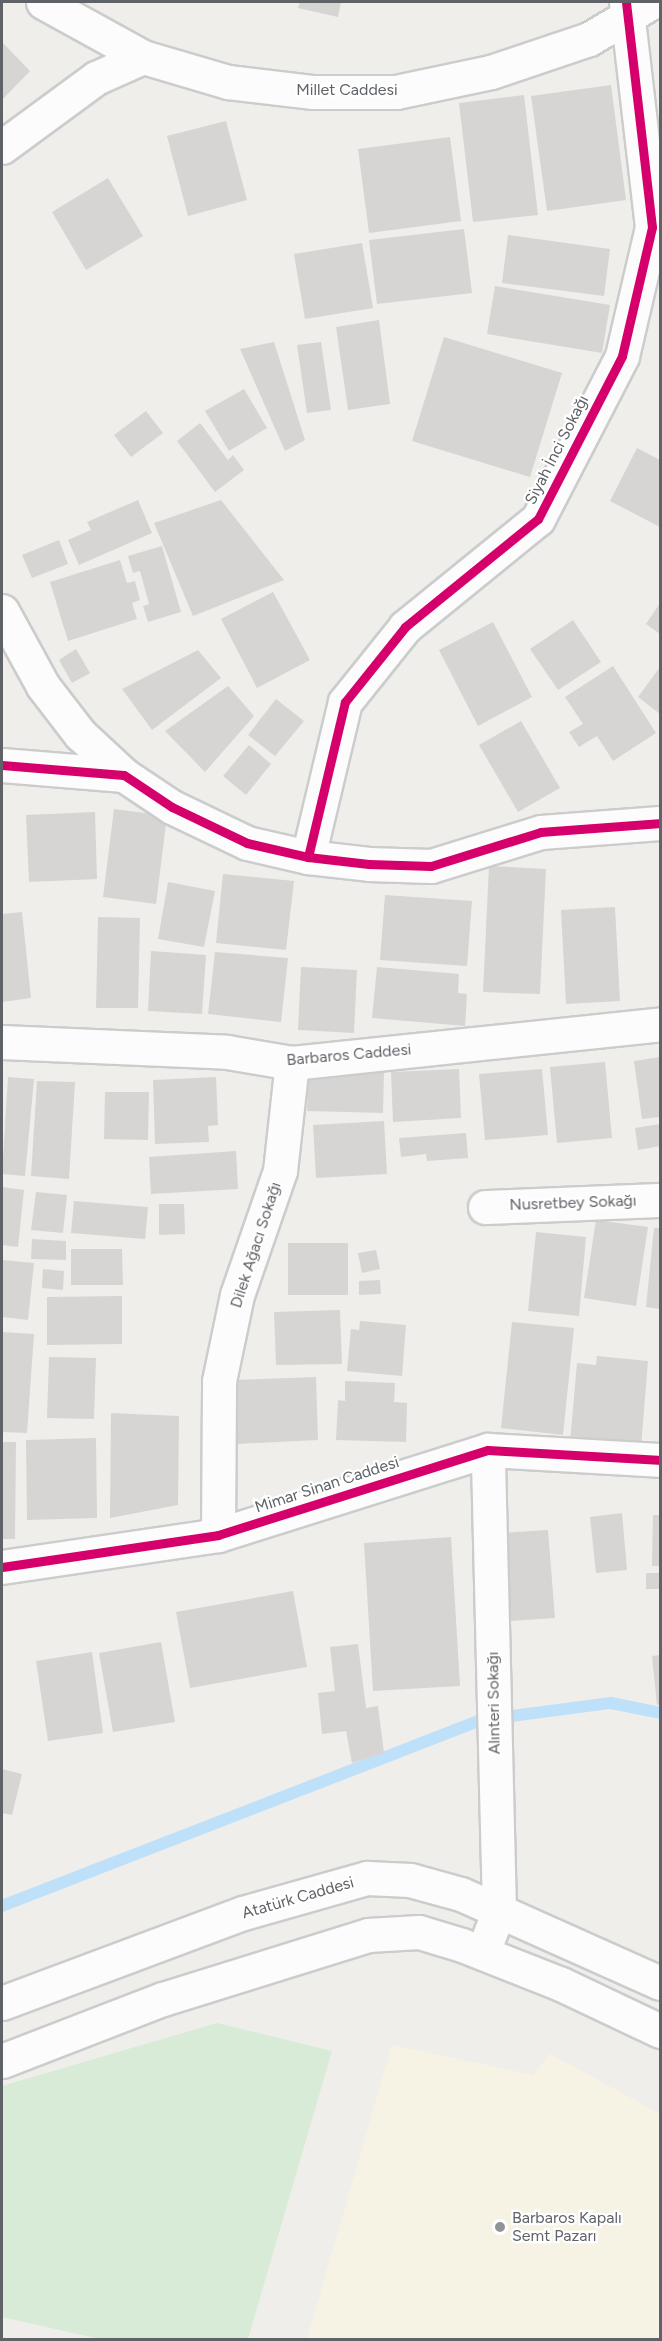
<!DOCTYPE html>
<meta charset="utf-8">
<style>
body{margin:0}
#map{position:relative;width:662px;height:2341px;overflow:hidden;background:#efeeea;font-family:Figtree,sans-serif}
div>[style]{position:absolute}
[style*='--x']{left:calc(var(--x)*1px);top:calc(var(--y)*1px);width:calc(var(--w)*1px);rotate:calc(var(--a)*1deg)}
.commercial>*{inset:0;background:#f7f3e4}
.green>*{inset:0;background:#d8ebd6}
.stream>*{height:12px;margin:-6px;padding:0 6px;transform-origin:6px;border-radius:6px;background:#bfe0f9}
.building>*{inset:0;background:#d6d5d3}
.roads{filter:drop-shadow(2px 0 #cbcccc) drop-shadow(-2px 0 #cbcccc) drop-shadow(0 2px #cbcccc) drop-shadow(0 -2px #cbcccc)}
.minor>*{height:33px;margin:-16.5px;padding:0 16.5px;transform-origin:16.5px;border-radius:16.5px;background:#fdfcfc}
.tertiary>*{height:33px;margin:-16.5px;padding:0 16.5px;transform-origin:16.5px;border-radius:16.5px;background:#fdfcfc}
.secondary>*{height:33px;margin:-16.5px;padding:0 16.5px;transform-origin:16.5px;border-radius:16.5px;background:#fdfcfc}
.cycleway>*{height:9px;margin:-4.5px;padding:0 4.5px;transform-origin:4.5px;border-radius:4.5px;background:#d6006c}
.dots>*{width:16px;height:16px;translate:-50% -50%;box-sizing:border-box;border:3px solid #fff;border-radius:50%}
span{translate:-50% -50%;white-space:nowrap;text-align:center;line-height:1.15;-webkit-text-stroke:4.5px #fff;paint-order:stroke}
.street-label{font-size:16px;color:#5f6368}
.poi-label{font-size:16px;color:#5f6368}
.left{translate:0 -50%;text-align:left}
.frame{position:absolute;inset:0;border:3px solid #5f6368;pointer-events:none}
</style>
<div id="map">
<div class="commercial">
<div style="clip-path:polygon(392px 2045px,533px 2075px,550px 2054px,660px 2114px,660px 2339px,307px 2339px)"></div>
</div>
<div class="green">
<div style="clip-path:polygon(217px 2023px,332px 2051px,248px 2339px,100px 2339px,2px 2317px,2px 2086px)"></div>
</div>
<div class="stream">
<div style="--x:2;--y:1906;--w:514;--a:-21.22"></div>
<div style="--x:481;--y:1720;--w:131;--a:-7.5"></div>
<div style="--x:611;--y:1703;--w:50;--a:11.5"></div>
</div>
<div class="building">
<div style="clip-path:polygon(300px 2px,341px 2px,338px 17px,298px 8px)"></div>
<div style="clip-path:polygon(2px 42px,30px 71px,2px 100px)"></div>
<div style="clip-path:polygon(611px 85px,626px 200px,547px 211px,531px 96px)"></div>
<div style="clip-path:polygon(524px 95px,538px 215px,473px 222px,459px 103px)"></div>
<div style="clip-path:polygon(226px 121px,247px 200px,188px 216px,167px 136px)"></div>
<div style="clip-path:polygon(450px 137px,461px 221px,369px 233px,358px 149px)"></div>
<div style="clip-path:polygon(108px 178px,143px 236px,86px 270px,52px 212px)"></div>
<div style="clip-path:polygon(464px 229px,472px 293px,377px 304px,369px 240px)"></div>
<div style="clip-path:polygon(508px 235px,610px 249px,604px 296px,502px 283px)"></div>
<div style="clip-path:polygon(362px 243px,373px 308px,305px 319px,294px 254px)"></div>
<div style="clip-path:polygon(495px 286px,610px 305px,602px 353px,487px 334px)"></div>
<div style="clip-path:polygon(379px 320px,390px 404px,348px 410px,336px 327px)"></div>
<div style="clip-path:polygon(444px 337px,562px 373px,530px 477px,412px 441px)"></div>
<div style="clip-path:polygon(274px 342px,305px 440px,285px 451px,240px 349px)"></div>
<div style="clip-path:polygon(321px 342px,331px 410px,307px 413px,297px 345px)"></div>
<div style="clip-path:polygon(244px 389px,267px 428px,229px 451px,205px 411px)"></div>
<div style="clip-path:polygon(146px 411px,163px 433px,131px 457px,114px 435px)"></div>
<div style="clip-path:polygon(200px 423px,228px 460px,233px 455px,244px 470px,215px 492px,177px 441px)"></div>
<div style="clip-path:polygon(637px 448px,660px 460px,660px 527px,610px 501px)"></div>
<div style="clip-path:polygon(138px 500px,152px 533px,79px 565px,68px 540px,91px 530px,87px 522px)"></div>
<div style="clip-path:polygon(221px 500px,284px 580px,193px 616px,154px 523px)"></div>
<div style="clip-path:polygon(59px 540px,68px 564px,32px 578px,22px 555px)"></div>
<div style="clip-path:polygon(162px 546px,181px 612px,148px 622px,143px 606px,149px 604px,140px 571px,133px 573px,128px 556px)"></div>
<div style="clip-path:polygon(120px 560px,127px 583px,135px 581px,140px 600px,132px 603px,137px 619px,68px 641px,50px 582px)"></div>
<div style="clip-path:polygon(273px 592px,310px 660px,257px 688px,221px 619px)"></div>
<div style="clip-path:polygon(660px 603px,660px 634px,646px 624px)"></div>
<div style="clip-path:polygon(573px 620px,601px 662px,558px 690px,530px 649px)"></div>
<div style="clip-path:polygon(493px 622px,532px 697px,478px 726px,439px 650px)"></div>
<div style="clip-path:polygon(76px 649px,90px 673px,72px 683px,59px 660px)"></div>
<div style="clip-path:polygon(198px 650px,221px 678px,152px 730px,122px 689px)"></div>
<div style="clip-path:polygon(613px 666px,656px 733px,613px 761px,597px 736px,579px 747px,569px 732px,583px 724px,565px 697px)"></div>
<div style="clip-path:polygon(660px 667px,660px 714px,638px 697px)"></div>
<div style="clip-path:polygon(228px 686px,254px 716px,205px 772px,165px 731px)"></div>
<div style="clip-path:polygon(276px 699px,304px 721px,275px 756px,248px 735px)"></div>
<div style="clip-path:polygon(521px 721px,560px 788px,518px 812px,479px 745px)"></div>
<div style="clip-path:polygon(249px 745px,271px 764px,246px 795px,223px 776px)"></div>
<div style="clip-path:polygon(114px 809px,167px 816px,156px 904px,103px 897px)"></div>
<div style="clip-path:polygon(95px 812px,97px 879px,29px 882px,26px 815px)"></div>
<div style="clip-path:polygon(489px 866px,546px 869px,540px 994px,483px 992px)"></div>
<div style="clip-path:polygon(223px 874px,294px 881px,286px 950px,216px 943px)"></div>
<div style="clip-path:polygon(168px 882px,215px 891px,204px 947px,158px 939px)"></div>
<div style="clip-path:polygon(385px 895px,472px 901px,467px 966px,380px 960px)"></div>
<div style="clip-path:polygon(615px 907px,620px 1001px,566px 1004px,561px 910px)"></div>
<div style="clip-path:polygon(22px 912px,31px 998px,2px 1002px,2px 914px)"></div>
<div style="clip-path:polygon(98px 917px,140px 918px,138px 1008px,96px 1008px)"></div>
<div style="clip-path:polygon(151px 951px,206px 955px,202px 1014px,148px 1011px)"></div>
<div style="clip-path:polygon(215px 952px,288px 958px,281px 1022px,208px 1014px)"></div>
<div style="clip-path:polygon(301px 967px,357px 970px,354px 1033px,298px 1030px)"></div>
<div style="clip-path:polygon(377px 967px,459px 974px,458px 993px,467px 994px,465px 1026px,372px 1018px)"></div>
<div style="clip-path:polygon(660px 1057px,660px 1117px,642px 1119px,634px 1061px)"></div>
<div style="clip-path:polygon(605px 1062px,612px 1138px,557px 1143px,550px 1067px)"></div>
<div style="clip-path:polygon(459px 1069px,461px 1118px,393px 1122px,391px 1072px)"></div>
<div style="clip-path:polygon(542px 1069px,548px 1135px,485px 1140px,479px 1074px)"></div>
<div style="clip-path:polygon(309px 1070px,384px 1071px,383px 1113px,307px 1111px)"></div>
<div style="clip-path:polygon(8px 1077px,34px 1079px,25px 1176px,2px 1174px)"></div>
<div style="clip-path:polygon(216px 1077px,218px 1125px,208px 1126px,209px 1142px,155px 1144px,153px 1080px)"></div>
<div style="clip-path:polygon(37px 1081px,75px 1082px,69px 1179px,31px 1176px)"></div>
<div style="clip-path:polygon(105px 1092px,149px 1092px,148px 1140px,104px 1139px)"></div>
<div style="clip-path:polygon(384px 1121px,387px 1174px,316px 1178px,313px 1125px)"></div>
<div style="clip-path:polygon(660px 1124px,660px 1146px,638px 1150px,635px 1128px)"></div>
<div style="clip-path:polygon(466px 1133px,468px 1158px,427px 1161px,426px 1154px,401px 1157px,399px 1138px)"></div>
<div style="clip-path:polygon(236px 1151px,238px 1189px,151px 1194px,149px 1157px)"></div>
<div style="clip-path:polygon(2px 1187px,24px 1190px,18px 1247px,2px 1245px)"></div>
<div style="clip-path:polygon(36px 1192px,67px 1195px,63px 1233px,31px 1230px)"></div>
<div style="clip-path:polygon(74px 1201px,148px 1207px,145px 1239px,71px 1233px)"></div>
<div style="clip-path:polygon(159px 1204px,184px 1204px,185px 1234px,159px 1235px)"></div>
<div style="clip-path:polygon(596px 1220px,648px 1227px,636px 1306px,584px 1298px)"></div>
<div style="clip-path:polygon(654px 1228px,660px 1228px,660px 1309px,646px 1307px)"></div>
<div style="clip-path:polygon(536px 1232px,586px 1237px,579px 1316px,528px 1311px)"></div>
<div style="clip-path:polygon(32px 1239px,66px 1241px,66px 1260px,31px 1259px)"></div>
<div style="clip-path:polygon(288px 1243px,348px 1243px,348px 1295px,288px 1295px)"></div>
<div style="clip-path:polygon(71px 1249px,122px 1249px,123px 1285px,71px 1285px)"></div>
<div style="clip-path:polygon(376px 1250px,380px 1269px,362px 1273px,358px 1253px)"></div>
<div style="clip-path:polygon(2px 1260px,34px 1263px,28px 1320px,2px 1317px)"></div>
<div style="clip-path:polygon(43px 1269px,64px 1271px,63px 1290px,42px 1288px)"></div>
<div style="clip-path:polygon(380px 1280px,381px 1294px,359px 1295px,359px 1281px)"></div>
<div style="clip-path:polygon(122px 1296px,122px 1344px,47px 1345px,47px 1297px)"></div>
<div style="clip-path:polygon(340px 1310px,342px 1364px,276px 1365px,274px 1312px)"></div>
<div style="clip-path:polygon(360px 1321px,406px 1325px,402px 1376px,347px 1371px,351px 1329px,359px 1330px)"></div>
<div style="clip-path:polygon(512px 1322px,574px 1328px,563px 1435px,501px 1428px)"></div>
<div style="clip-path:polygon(2px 1332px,34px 1334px,27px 1433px,2px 1432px)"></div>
<div style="clip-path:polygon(597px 1356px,648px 1361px,641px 1447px,570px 1442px,577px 1363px,596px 1365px)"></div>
<div style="clip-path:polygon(49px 1357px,96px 1358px,94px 1419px,47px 1418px)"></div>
<div style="clip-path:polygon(316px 1377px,318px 1440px,237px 1444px,235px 1380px)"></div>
<div style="clip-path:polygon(345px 1381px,395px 1383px,394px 1402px,407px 1403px,406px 1442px,336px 1440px,338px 1400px,345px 1401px)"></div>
<div style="clip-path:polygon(111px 1413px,179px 1416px,178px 1505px,110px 1518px)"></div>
<div style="clip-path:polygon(96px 1438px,97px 1518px,27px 1520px,26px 1440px)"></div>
<div style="clip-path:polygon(2px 1442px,16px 1442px,15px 1539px,2px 1539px)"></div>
<div style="clip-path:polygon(622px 1513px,627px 1570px,596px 1573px,590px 1517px)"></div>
<div style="clip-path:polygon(653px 1515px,660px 1515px,660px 1566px,652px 1566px)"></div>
<div style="clip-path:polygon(548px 1530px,555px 1618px,509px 1621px,502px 1533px)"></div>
<div style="clip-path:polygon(451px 1537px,460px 1686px,373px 1691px,364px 1543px)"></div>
<div style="clip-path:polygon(646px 1573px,660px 1573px,660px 1589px,646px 1589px)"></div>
<div style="clip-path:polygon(293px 1591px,307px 1667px,190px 1688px,176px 1612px)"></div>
<div style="clip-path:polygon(161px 1642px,175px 1722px,113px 1732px,99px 1653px)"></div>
<div style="clip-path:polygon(358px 1644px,366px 1708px,378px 1706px,384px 1753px,352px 1763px,346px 1731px,322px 1734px,318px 1693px,335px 1691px,330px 1647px)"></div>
<div style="clip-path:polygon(92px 1652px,103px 1733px,48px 1741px,36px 1661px)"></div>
<div style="clip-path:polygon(660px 1655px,660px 1704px,657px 1705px,652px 1656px)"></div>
<div style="clip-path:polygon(2px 1769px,22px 1774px,12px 1815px,2px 1813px)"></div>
</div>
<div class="roads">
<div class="minor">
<div style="--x:2;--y:147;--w:117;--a:-36.3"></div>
<div style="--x:96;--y:78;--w:51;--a:-24.1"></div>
<div style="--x:2;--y:611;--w:85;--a:61.3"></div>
<div style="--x:43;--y:686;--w:61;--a:52.4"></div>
<div style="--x:80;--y:734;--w:60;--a:43"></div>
<div style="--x:2;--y:765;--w:122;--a:4.7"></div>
<div style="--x:124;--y:775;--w:58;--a:33.7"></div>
<div style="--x:172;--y:807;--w:83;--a:25.6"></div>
<div style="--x:247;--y:843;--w:63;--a:12.9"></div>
<div style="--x:308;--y:857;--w:61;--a:6.5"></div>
<div style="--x:369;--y:864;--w:62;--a:1.8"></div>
<div style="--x:431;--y:866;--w:115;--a:-17.2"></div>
<div style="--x:541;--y:832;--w:119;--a:-4.3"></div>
<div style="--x:308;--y:857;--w:159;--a:-76.6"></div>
<div style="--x:345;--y:702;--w:96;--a:-51.3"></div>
<div style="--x:405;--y:627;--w:171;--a:-39.1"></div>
<div style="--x:538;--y:519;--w:183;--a:-62.7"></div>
<div style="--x:622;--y:356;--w:132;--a:-76.9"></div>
<div style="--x:652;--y:227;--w:226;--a:-96.6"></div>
<div style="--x:2;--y:1042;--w:225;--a:2.5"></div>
<div style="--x:227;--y:1052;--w:66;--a:9.6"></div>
<div style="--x:292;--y:1063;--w:370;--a:-6"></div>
<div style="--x:485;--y:1207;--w:175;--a:-2.3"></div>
<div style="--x:218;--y:1535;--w:154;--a:-89.6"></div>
<div style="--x:219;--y:1381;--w:88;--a:-78.2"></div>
<div style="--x:237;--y:1295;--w:131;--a:-70.9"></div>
<div style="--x:280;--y:1171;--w:109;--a:-83.7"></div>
<div style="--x:2;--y:1567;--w:218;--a:-8.4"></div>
<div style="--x:218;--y:1535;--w:283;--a:-17.5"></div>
<div style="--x:488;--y:1450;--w:172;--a:3.3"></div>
<div style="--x:483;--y:1952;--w:45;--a:-69.1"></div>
<div style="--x:499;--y:1910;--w:460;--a:-91.4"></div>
</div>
<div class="tertiary">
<div style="--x:43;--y:2;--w:114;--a:28.8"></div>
<div style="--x:143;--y:57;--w:89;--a:16.4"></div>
<div style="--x:228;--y:82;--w:86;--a:6.7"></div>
<div style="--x:313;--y:92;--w:83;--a:0"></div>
<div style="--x:396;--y:92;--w:97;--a:-11.9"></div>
<div style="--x:491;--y:72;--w:103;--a:-18.6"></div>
<div style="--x:589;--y:39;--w:73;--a:-30.4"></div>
</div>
<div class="secondary">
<div style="--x:2;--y:2003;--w:257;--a:-20.5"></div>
<div style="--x:243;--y:1913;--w:129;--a:-15.8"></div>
<div style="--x:367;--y:1878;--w:43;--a:2.7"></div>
<div style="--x:410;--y:1880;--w:53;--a:15.4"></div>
<div style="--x:461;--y:1894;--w:218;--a:24.1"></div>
<div style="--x:2;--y:2061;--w:173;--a:-21.1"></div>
<div style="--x:163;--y:1999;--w:215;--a:-17.3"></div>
<div style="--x:368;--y:1935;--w:51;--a:-3.4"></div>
<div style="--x:419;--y:1932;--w:45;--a:16.8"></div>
<div style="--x:462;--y:1945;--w:106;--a:21.5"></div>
<div style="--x:561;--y:1984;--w:110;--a:25.4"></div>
</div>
</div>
<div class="cycleway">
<div style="--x:2;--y:765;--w:122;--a:4.7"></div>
<div style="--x:124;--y:775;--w:58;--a:33.7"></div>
<div style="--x:172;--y:807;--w:83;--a:25.6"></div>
<div style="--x:247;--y:843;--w:63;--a:12.9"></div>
<div style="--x:308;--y:857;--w:61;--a:6.5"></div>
<div style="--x:369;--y:864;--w:62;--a:1.8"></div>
<div style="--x:431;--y:866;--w:115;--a:-17.2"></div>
<div style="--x:541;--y:832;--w:119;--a:-4.3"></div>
<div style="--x:308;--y:857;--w:159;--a:-76.6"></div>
<div style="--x:345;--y:702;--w:96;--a:-51.3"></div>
<div style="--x:405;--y:627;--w:171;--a:-39.1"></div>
<div style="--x:538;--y:519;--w:183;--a:-62.7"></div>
<div style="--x:622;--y:356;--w:132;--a:-76.9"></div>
<div style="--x:652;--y:227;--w:226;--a:-96.6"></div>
<div style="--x:2;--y:1567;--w:218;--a:-8.4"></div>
<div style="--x:218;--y:1535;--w:283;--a:-17.5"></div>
<div style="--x:488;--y:1450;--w:172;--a:3.3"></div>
</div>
<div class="dots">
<div style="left:500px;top:2227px;background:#919496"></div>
</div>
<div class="street-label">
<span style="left:347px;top:90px">Millet Caddesi</span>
<span style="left:557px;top:450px;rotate:-63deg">Siyah İnci Sokağı</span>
<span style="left:349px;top:1055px;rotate:-5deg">Barbaros Caddesi</span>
<span style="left:573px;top:1203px;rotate:-2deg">Nusretbey Sokağı</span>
<span style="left:256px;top:1245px;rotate:-72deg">Dilek Ağacı Sokağı</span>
<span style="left:327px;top:1485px;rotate:-18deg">Mimar Sinan Caddesi</span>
<span style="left:494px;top:1703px;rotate:-91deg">Alınteri Sokağı</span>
<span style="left:298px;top:1898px;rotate:-16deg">Atatürk Caddesi</span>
</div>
<div class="poi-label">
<span class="left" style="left:512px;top:2227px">Barbaros Kapalı<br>Semt Pazarı</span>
</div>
<div class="frame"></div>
</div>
